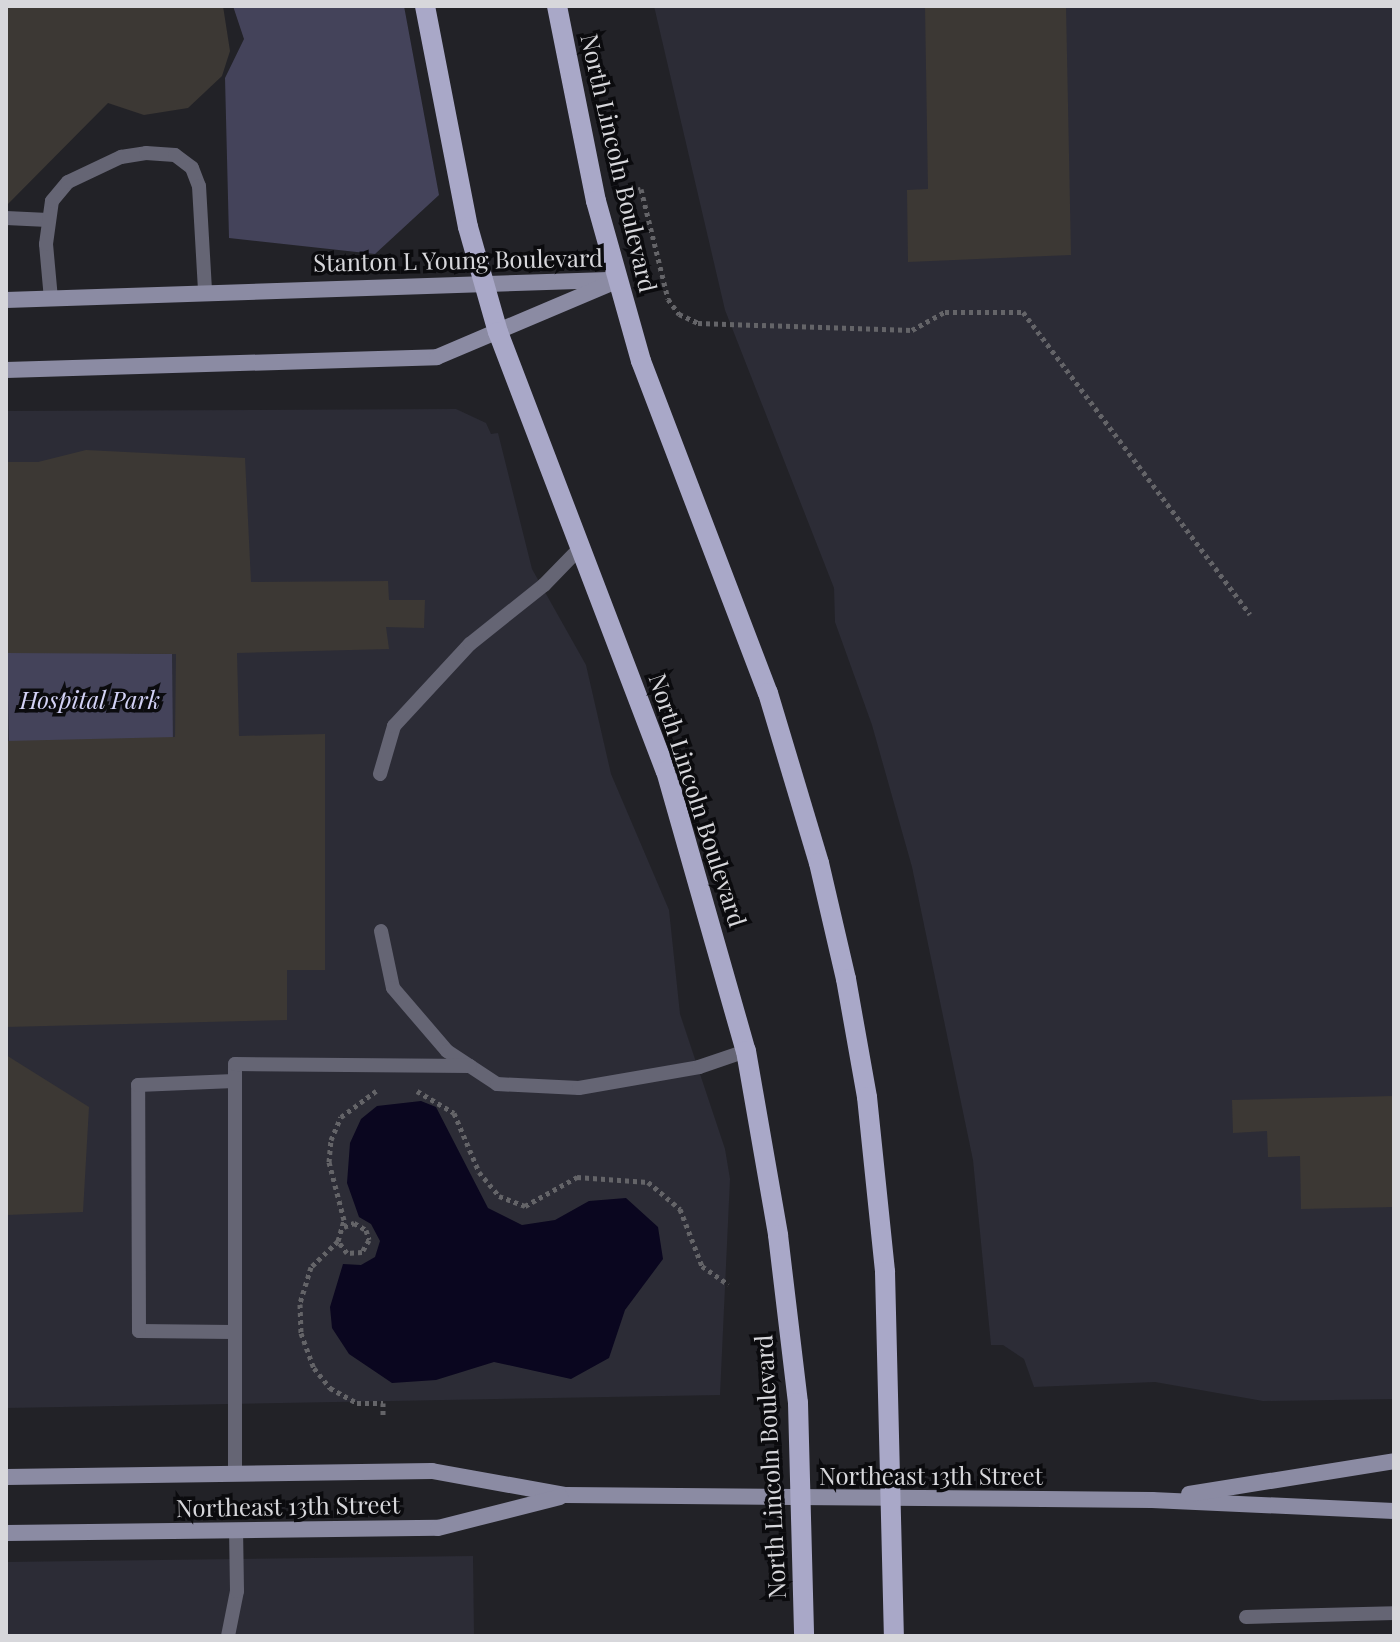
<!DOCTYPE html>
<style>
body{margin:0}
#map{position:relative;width:1400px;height:1642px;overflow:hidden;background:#222227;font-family:"Playfair Display",serif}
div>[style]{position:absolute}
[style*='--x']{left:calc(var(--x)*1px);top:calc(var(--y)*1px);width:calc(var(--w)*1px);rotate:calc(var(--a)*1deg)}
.built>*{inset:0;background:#2c2c36}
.green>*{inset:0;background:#44435a}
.water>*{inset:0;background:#0a061f}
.building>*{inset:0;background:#3c3834}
.path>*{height:5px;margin-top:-2.5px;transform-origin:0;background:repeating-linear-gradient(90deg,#646468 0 4px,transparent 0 8px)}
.lane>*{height:14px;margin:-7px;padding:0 7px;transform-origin:7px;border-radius:7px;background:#656574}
.secondary>*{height:16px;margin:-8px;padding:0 8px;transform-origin:8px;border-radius:8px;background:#8b8ba3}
.primary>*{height:20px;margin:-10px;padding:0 10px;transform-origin:10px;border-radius:10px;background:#a9a8c8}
span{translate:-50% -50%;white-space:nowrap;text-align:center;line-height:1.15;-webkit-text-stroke:7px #0b0b0e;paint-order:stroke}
.street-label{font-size:24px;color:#d7d7db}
.park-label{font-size:24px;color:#d3d2f6;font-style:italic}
.frame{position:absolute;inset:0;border:8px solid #d7d7db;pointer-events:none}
</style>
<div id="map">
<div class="built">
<div style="clip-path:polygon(654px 6px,1394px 6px,1394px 1399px,1263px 1401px,1155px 1382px,1034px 1387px,1024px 1359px,1003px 1345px,991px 1345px,973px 1160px,912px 867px,872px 725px,835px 622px,834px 588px,725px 310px)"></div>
<div style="clip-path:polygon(456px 409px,486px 423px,491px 434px,498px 433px,532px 569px,586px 665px,611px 774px,669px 910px,680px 1014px,725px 1149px,730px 1179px,720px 1395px,6px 1408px,6px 411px)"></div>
<div style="clip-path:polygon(473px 1556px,474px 1636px,6px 1636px,6px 1562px)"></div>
</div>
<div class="green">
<div style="clip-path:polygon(233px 6px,404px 6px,439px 195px,375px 254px,229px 238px,225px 78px,244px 39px)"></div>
<div style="clip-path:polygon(7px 651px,172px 654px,173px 746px,9px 748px)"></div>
</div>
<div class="water">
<div style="clip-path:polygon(421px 1101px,436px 1107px,488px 1208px,522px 1225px,555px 1220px,589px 1201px,626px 1198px,658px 1227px,663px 1259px,625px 1310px,609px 1358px,571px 1379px,494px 1362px,436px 1380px,392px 1383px,349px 1354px,332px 1328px,330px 1307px,343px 1264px,361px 1265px,375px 1257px,380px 1241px,371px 1224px,359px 1217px,347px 1183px,350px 1143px,361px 1119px,377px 1106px)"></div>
</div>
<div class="building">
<div style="clip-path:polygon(6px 6px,223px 6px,230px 51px,222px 76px,188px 108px,144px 115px,108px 103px,6px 206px)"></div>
<div style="clip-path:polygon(925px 6px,1066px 6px,1071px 255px,908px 262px,907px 190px,928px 189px)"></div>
<div style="clip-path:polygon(86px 450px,245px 458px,251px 582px,388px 581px,389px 600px,425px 600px,424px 628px,386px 627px,389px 649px,237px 653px,239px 736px,325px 734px,325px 970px,287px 970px,287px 1020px,6px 1027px,6px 741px,175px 737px,176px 654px,6px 653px,6px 462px,38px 462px)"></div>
<div style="clip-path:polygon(6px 1055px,89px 1107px,83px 1212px,6px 1215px)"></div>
<div style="clip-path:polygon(1394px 1096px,1394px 1207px,1301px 1209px,1300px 1156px,1268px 1157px,1267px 1131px,1233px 1133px,1232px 1100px)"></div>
</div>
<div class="path">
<div style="--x:623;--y:193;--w:18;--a:-13"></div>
<div style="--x:641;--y:189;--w:113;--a:76.2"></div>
<div style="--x:668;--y:299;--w:19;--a:54"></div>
<div style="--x:679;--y:314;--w:21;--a:25"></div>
<div style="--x:698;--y:323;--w:214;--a:1.9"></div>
<div style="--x:912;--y:330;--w:38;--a:-29"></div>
<div style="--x:945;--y:312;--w:78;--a:0"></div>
<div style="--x:1023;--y:312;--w:378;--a:53.1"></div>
<div style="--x:417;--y:1091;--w:43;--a:30.7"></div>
<div style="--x:454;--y:1113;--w:64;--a:67"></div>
<div style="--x:479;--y:1172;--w:31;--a:50"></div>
<div style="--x:499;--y:1196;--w:28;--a:21"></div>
<div style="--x:525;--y:1206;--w:60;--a:-29.1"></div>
<div style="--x:577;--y:1177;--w:71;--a:4"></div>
<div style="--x:648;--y:1182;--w:42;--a:40.2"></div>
<div style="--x:680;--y:1209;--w:61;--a:68.9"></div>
<div style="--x:702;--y:1266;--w:32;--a:35"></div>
<div style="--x:344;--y:1227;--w:11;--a:-22"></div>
<div style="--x:354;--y:1223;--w:14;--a:30"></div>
<div style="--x:366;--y:1230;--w:10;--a:73"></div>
<div style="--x:369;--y:1240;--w:14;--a:120"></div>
<div style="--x:362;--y:1252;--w:15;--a:176"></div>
<div style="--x:347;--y:1253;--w:15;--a:-127"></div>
<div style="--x:338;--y:1241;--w:22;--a:-74"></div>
<div style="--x:344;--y:1220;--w:60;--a:-104.5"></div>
<div style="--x:329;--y:1162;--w:22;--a:-85"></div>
<div style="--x:331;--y:1140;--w:25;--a:-67"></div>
<div style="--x:341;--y:1117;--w:44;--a:-36.6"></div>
<div style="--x:338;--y:1241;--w:37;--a:136"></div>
<div style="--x:311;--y:1267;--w:39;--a:107"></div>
<div style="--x:300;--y:1304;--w:29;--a:88"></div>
<div style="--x:301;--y:1333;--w:37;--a:70"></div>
<div style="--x:314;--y:1368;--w:26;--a:51"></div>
<div style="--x:330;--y:1388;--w:31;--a:29"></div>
<div style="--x:357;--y:1403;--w:26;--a:0"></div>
<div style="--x:383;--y:1403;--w:14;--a:90"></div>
</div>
<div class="lane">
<div style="--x:6;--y:218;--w:42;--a:2.7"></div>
<div style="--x:51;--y:299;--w:55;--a:-95.2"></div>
<div style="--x:46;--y:244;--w:43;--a:-82.1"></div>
<div style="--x:52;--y:201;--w:25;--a:-50"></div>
<div style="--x:68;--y:182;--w:59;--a:-25.3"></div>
<div style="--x:121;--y:157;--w:25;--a:-9"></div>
<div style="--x:146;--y:153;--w:29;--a:4"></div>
<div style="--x:175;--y:155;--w:21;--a:37"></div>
<div style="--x:192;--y:168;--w:19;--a:69"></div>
<div style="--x:199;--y:186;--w:105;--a:86.7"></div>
<div style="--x:380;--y:774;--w:50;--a:-73.7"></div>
<div style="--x:394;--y:726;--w:112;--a:-47.2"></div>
<div style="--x:470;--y:644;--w:95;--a:-38.6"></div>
<div style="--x:544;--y:585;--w:50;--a:-45.8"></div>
<div style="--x:381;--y:931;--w:58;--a:78.1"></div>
<div style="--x:393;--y:988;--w:83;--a:49.4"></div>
<div style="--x:447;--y:1051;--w:60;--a:33.4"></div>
<div style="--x:497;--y:1084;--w:82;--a:2.8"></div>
<div style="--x:579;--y:1088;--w:122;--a:-9.9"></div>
<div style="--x:699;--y:1067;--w:50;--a:-18.8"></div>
<div style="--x:233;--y:1332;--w:94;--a:-179.4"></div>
<div style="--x:139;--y:1331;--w:246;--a:-90.2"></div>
<div style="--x:138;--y:1085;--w:96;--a:-2.4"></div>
<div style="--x:235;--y:1474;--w:410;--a:-90"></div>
<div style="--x:235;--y:1064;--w:235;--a:0.5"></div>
<div style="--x:1246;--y:1617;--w:148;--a:-1.5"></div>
<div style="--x:228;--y:1636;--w:46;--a:-78.7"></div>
<div style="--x:237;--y:1591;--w:61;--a:-90.9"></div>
</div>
<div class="secondary">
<div style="--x:6;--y:300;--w:603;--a:-1.9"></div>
<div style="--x:6;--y:370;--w:431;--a:-1.7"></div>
<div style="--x:437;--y:357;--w:197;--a:-23"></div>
<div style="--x:6;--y:1477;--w:426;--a:-0.8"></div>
<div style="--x:432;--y:1471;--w:136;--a:10.2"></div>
<div style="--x:566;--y:1495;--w:586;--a:0.49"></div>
<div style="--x:1152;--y:1500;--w:242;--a:2.6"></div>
<div style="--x:1189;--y:1494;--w:208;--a:-9.1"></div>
<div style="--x:6;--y:1533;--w:432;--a:-0.7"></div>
<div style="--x:438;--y:1528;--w:126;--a:-14.3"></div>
</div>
<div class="primary">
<div style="--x:425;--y:6;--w:225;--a:79"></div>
<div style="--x:468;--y:227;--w:109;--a:74.1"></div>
<div style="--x:498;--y:332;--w:470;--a:69.1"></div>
<div style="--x:666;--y:771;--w:291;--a:74.1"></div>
<div style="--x:746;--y:1051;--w:187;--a:80.1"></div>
<div style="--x:778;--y:1235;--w:169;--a:83.2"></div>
<div style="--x:798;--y:1403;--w:233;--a:88.5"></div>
<div style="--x:557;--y:6;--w:199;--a:78.7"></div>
<div style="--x:596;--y:201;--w:166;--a:74.3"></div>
<div style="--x:641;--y:361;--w:355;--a:69.1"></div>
<div style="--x:768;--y:693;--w:177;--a:73.3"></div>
<div style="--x:819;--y:863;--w:119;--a:76.9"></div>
<div style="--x:846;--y:979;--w:120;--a:79.9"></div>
<div style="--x:867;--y:1097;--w:176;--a:84.1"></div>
<div style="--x:885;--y:1272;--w:364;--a:88.6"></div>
</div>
<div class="street-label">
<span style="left:619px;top:163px;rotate:77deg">North Lincoln Boulevard</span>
<span style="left:458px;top:260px;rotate:-1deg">Stanton L Young Boulevard</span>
<span style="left:698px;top:800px;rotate:72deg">North Lincoln Boulevard</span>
<span style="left:770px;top:1467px;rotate:-93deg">North Lincoln Boulevard</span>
<span style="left:931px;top:1476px">Northeast 13th Street</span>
<span style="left:288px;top:1506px;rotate:-1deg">Northeast 13th Street</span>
</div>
<div class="park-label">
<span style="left:90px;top:700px">Hospital Park</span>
</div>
<div class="frame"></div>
</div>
